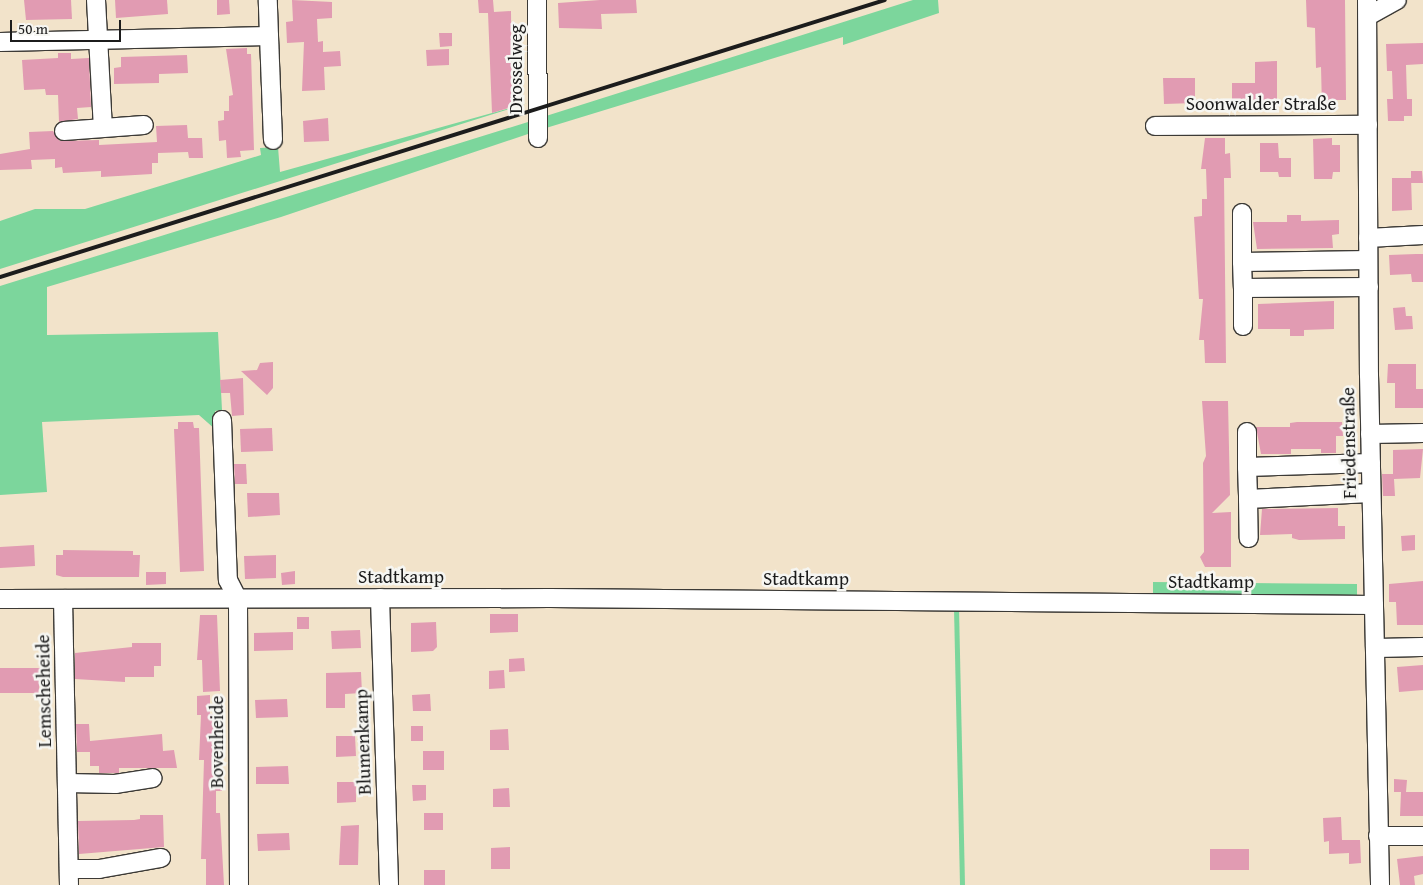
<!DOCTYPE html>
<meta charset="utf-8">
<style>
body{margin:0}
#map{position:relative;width:1423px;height:885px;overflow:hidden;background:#f2e3ca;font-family:"Gentium Book Plus",serif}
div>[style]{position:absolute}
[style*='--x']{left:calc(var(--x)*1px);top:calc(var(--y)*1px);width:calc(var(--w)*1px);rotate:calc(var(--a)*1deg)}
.green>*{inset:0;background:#7cd69c}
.building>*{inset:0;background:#e19bb2}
.roads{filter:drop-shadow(1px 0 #3c3a36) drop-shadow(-1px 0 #3c3a36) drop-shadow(0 1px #3c3a36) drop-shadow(0 -1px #3c3a36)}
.minor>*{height:18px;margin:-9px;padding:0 9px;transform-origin:9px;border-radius:9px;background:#fff}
.rail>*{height:4px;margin:-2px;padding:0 2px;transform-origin:2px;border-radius:2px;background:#1c1c1c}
span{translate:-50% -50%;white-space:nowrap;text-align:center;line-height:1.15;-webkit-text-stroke:5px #f6f6f2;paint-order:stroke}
.street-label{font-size:19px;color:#1c1c1c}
.scale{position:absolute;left:10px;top:20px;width:111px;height:22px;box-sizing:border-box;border:2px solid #1c1c1c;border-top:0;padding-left:6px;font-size:15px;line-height:18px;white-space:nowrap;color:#1c1c1c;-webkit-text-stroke:4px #f6f6f2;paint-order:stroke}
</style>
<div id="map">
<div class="green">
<div style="clip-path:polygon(913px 0,938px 0,939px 13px,843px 45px,843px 37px,546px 128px,546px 116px)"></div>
<div style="clip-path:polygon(528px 103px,0 269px,0 221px,35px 209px,85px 209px,261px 155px,260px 148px,278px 147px,280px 172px)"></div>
<div style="clip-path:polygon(528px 122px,528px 134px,281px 217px,47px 287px,47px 335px,218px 332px,222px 410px,215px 411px,216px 430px,199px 415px,42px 422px,47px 492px,0 495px,0 286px)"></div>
<div style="clip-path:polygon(1153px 582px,1357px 584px,1357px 596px,1153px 596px)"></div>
<div style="clip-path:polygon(954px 608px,959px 608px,965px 885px,960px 885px)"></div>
</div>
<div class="building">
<div style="clip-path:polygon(24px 0,71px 0,72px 19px,26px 20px)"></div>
<div style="clip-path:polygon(115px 0,167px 0,168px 14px,116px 18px)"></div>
<div style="clip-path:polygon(217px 0,229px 0,230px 14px,217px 15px)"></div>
<div style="clip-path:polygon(292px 0,332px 2px,332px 18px,317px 19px,318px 42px,323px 41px,323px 52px,340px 51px,341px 66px,324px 67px,325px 90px,302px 91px,304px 42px,287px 43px,286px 22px,293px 21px)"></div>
<div style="clip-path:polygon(478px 0,493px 0,494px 12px,511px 11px,512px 107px,492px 113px,488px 13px,479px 13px)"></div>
<div style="clip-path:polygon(600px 0,636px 0,637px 13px,601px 14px,602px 29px,559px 28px,558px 3px)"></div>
<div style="clip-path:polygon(1306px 0,1345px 0,1346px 100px,1334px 100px,1334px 108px,1322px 108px,1321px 67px,1316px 68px,1315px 28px,1307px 27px)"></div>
<div style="clip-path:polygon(439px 33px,452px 33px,452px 46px,440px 47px)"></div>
<div style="clip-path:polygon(1423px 43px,1423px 64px,1406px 65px,1407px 99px,1412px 99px,1412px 116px,1404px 116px,1404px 121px,1388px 121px,1387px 99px,1393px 99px,1392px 71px,1387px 71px,1386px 44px)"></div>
<div style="clip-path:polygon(247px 48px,247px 54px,251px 54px,254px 150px,240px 151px,241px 157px,227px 158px,226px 140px,219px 141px,218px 121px,224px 120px,224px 111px,229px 111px,229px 96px,233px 95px,226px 49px)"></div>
<div style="clip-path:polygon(449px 49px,449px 65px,427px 66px,426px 50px)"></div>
<div style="clip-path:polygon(58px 53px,71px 53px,71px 59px,89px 58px,91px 107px,77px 108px,78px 119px,59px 122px,58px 95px,46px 95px,45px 89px,24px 90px,22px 60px,58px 58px)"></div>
<div style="clip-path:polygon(187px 55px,188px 73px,159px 74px,159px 83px,114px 84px,114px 68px,121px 67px,121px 57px)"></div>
<div style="clip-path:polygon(1277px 61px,1277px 101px,1232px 102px,1232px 83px,1255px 83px,1255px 62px)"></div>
<div style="clip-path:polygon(1163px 78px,1195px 78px,1195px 103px,1164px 104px)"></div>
<div style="clip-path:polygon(328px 118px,329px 141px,304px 142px,303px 121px)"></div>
<div style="clip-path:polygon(187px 125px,188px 138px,202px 138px,203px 158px,189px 158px,188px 152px,158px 153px,158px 163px,152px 163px,152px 174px,101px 177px,101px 171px,63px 173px,62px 167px,55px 168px,55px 159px,31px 160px,32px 169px,0 170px,0 154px,30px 149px,29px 132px,53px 131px,60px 141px,99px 140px,99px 145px,157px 142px,156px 126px)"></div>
<div style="clip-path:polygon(1205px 138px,1225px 138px,1225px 154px,1230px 153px,1231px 178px,1224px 178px,1226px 363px,1205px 363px,1204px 340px,1199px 340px,1203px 299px,1199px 299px,1194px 217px,1202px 216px,1202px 199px,1207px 199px,1206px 169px,1201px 169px)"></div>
<div style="clip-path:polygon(1332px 138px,1332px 145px,1340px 145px,1340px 172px,1333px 172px,1332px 179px,1314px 179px,1313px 139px)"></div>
<div style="clip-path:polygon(1260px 143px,1278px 143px,1279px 158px,1291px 158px,1291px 177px,1279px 177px,1278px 172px,1260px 172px)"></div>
<div style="clip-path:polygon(1411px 171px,1422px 171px,1423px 183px,1411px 183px)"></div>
<div style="clip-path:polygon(1392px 178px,1411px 178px,1412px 210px,1392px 211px)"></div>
<div style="clip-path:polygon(1287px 215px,1301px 215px,1301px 221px,1339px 220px,1339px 234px,1332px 235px,1333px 248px,1257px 249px,1253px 222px,1287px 222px)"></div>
<div style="clip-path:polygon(1416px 254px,1423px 254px,1423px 282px,1412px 282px,1411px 274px,1390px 275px,1389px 255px)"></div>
<div style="clip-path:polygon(1334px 301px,1334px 329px,1304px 330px,1304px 336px,1290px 336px,1290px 329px,1258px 329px,1258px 304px)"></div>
<div style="clip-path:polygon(1405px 307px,1406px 316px,1412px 316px,1413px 329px,1395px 330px,1393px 308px)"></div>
<div style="clip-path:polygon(273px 362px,273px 388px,267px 395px,241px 371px,257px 370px,260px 363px)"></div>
<div style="clip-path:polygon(1388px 364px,1416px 364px,1416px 389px,1423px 389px,1423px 408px,1395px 408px,1395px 383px,1387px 383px)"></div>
<div style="clip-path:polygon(243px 378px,244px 415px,232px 416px,230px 393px,221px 393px,220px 380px)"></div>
<div style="clip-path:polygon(1202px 401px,1228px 401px,1230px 495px,1212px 513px,1231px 512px,1231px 567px,1205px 567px,1200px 557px,1204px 552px,1203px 463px,1206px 456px)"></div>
<div style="clip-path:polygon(178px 422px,193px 422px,194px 428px,199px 428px,204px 571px,180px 572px,174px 429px,178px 429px)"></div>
<div style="clip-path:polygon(1297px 422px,1342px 422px,1343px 436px,1336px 436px,1336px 453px,1321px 453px,1321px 449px,1291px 449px,1291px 454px,1261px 454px,1256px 427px,1290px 427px,1290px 423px)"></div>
<div style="clip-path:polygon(272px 428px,273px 451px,241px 452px,240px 429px)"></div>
<div style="clip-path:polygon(1423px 449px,1420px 478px,1394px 479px,1395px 496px,1383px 496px,1382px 474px,1393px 474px,1393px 450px)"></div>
<div style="clip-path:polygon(234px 464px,246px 464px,247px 484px,235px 484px)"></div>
<div style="clip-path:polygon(247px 493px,279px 493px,280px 515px,248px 517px)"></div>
<div style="clip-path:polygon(1338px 508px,1338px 526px,1345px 526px,1345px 539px,1299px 540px,1292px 538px,1292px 534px,1260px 535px,1262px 509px)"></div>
<div style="clip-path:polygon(1415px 535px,1415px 550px,1402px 551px,1401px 536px)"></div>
<div style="clip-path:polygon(34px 545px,35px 566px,0 568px,0 547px)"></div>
<div style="clip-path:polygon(63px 550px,133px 551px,133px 555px,140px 555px,139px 577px,63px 577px,56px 575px,56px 555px,63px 555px)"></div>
<div style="clip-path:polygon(276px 555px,276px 578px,245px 579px,244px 556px)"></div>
<div style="clip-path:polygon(295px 571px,295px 584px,282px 585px,281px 573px)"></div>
<div style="clip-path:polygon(146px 572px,166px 572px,166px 584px,146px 585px)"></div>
<div style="clip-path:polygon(1423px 581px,1423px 625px,1397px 625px,1396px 602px,1389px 602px,1389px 584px)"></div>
<div style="clip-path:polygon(490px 614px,518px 614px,518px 632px,490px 633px)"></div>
<div style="clip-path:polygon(200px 615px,217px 615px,220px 691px,203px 692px,202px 660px,197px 660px)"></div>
<div style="clip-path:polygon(297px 617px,309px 617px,309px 629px,297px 629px)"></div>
<div style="clip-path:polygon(436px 622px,437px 647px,433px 651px,411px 652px,411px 623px)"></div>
<div style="clip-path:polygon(360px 630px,361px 648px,332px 649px,331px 631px)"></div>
<div style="clip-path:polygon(293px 632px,293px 650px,254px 651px,254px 633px)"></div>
<div style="clip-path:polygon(132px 643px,161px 643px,161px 666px,154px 666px,154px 677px,125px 677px,125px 682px,75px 679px,75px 653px,132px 647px)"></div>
<div style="clip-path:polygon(524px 658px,525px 671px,509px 672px,509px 659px)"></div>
<div style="clip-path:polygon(1423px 665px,1423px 690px,1399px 692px,1397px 667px)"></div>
<div style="clip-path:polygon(0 668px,40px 668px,39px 693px,0 693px)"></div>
<div style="clip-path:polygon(504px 670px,505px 688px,489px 689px,489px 671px)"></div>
<div style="clip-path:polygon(361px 672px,362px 693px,345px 694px,345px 708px,326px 708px,326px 673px)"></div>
<div style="clip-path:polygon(430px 694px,431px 711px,413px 711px,412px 695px)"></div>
<div style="clip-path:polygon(210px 695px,210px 714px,218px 714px,222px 791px,216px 791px,216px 813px,220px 813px,224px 885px,206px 885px,206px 859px,201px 859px,204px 760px,199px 760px,201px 715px,197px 715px,197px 696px)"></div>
<div style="clip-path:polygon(287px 699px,288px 717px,256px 718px,255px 700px)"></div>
<div style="clip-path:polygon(76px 724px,89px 724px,90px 741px,162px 734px,163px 751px,174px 750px,177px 768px,119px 768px,119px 773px,99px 773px,99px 766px,90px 766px,90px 752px,77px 752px)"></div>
<div style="clip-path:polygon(411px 726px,423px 726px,423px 741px,411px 741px)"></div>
<div style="clip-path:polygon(508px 729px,509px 750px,490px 750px,490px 730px)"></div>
<div style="clip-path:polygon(336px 736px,355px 736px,356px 756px,336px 757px)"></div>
<div style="clip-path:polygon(423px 751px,444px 751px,444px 770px,423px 770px)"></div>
<div style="clip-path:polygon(288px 766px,289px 784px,256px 784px,256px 767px)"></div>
<div style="clip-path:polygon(1394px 779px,1407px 780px,1406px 792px,1423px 792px,1423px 816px,1400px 816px,1401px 792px,1405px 792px,1394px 792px)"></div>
<div style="clip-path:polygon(337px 782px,356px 782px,356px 802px,337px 803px)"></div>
<div style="clip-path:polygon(412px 785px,426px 785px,426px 800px,413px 801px)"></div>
<div style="clip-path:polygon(509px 788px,510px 807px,493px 807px,493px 789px)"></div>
<div style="clip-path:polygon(424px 813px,443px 813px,443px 830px,424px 830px)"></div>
<div style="clip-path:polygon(140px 815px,163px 815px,164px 847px,79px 854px,78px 821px,134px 820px,140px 819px)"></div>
<div style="clip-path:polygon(1341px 817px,1342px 840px,1360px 840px,1361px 863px,1349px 864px,1349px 853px,1329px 854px,1329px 841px,1324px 842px,1323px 818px)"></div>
<div style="clip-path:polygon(359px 825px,358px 865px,339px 865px,341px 826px)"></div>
<div style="clip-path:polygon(289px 833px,290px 850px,258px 851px,257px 834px)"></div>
<div style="clip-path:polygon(510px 847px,510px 869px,491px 869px,491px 848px)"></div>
<div style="clip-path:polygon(1210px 849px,1249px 849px,1249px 870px,1210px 870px)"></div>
<div style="clip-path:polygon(1423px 856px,1423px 874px,1414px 876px,1415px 885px,1400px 885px,1397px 859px)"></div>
<div style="clip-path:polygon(424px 870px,445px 870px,445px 885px,424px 885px)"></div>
</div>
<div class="roads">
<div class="minor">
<div style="--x:96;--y:0;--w:128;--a:86.9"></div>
<div style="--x:537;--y:0;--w:138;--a:89.6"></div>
<div style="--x:1367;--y:0;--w:375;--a:89.7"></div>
<div style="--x:1369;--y:375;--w:510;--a:88.76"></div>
<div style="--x:1368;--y:16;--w:33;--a:-29"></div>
<div style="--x:269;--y:36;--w:104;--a:87.8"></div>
<div style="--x:0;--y:42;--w:269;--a:-1.3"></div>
<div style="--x:269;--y:36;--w:36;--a:-92"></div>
<div style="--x:1155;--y:126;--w:213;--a:-0.3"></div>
<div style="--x:64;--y:131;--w:80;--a:-4.3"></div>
<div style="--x:1242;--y:213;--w:49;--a:90"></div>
<div style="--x:1368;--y:238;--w:55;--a:-3.1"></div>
<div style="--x:1368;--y:260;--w:126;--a:179.1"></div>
<div style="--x:1242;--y:262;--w:26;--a:88"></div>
<div style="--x:1243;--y:288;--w:126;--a:-0.5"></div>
<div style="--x:1243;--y:288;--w:38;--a:90"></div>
<div style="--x:222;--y:420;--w:160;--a:87.9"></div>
<div style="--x:228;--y:580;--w:22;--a:63"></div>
<div style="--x:238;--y:600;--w:285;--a:89.8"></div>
<div style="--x:1247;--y:432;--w:35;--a:90"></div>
<div style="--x:1370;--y:434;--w:53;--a:-1.1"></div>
<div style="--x:1371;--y:463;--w:124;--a:178.2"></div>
<div style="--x:1247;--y:467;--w:32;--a:88"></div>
<div style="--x:1248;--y:499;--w:123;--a:-2.8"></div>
<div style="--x:1248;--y:499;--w:39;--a:89"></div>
<div style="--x:380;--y:598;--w:287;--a:88.2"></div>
<div style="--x:0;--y:599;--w:550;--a:-0.1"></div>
<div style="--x:550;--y:598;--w:824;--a:0.49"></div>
<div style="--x:63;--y:599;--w:286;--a:88.8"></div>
<div style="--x:1375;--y:648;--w:48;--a:-1.2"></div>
<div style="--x:67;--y:783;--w:48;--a:1.2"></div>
<div style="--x:115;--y:784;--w:38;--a:-9"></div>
<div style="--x:1378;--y:836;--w:45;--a:0"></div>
<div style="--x:69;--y:869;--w:30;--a:0"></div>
<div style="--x:99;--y:869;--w:63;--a:-10.1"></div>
</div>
</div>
<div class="rail">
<div style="--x:0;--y:277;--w:927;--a:-17.38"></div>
</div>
<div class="street-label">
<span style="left:516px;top:69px;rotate:-90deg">Drosselweg</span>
<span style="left:1261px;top:104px">Soonwalder Straße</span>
<span style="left:1349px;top:443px;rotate:-91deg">Friedenstraße</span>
<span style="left:401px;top:577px">Stadtkamp</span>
<span style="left:806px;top:579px">Stadtkamp</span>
<span style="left:1211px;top:582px">Stadtkamp</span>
<span style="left:44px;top:691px;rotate:-91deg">Lemscheheide</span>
<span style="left:217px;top:742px;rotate:-90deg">Bovenheide</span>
<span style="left:363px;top:742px;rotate:-92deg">Blumenkamp</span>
</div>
<div class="scale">50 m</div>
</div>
